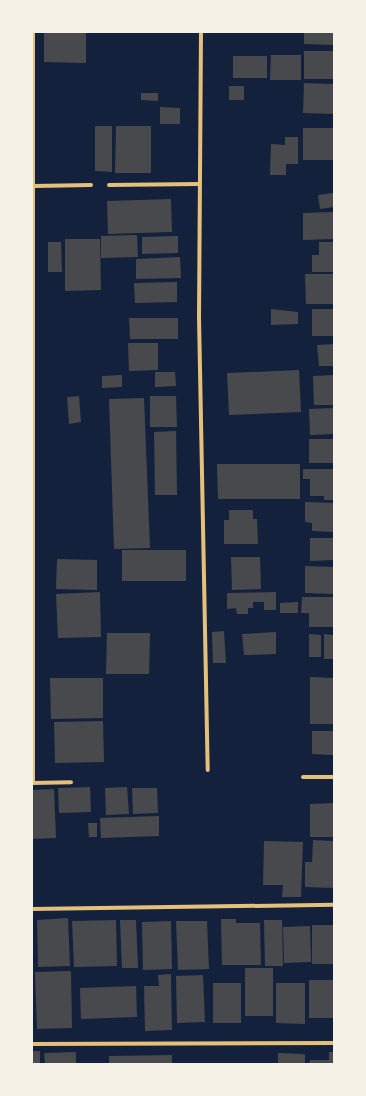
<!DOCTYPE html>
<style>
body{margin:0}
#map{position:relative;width:366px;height:1096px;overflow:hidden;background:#14213d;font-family:Cabin,sans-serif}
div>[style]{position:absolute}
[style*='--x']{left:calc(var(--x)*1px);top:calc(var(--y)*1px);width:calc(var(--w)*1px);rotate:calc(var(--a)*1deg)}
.building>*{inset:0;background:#48494c}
.minor>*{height:4px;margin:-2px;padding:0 2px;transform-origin:2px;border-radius:2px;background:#e5c07b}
span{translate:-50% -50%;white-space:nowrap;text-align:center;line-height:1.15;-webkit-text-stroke:4px #f6f1e7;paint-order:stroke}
.frame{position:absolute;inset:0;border:33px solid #f6f1e7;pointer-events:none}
</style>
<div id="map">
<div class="building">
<div style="clip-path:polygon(44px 32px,86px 32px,86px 63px,44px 62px)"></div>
<div style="clip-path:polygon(304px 32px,334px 32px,334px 45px,304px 44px)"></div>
<div style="clip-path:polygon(304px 51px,334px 51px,334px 79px,304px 79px)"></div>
<div style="clip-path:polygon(271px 55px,301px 55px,301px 80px,270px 80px)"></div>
<div style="clip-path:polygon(233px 56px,267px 56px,267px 78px,233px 78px)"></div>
<div style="clip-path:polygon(304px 83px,334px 84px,334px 114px,303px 113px)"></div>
<div style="clip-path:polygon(229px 86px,244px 86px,244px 100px,229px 100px)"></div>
<div style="clip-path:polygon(141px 93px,158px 93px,158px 101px,141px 100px)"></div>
<div style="clip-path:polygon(160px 107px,180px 108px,180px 124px,160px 124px)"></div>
<div style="clip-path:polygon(95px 126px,112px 126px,112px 172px,95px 171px)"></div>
<div style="clip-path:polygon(116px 126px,151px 126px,151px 173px,115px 173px)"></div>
<div style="clip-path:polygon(303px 128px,334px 128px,334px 160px,303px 160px)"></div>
<div style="clip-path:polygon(285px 137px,298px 137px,298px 164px,286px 164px,286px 175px,270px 175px,271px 144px,285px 145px)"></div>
<div style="clip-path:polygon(333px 193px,334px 207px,320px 209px,318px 195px)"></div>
<div style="clip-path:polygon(171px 199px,172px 232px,108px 234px,107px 201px)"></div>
<div style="clip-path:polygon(334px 212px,334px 239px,303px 240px,303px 213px)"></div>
<div style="clip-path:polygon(137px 235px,138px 257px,101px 258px,101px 236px)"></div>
<div style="clip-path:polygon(178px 236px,178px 253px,142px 254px,142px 237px)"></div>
<div style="clip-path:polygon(65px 239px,100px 239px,101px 290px,65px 291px)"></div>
<div style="clip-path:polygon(48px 242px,61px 242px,62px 272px,48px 272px)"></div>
<div style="clip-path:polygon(319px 242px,334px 242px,334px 272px,312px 272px,312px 255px,319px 255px)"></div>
<div style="clip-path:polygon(180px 257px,181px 278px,136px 279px,136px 259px)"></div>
<div style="clip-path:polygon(305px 274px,334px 274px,334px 304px,306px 304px)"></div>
<div style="clip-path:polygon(177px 282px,177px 302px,135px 303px,134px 283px)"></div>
<div style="clip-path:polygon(271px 309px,298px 312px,298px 324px,271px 325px)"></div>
<div style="clip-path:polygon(312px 309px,334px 309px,334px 336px,312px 336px)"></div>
<div style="clip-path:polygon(129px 318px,178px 318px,178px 339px,130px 339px)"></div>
<div style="clip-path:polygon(128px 343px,158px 343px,158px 370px,129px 371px)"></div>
<div style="clip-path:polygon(334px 344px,334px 366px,319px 366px,317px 345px)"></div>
<div style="clip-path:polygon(299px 370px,301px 412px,229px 415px,227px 373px)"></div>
<div style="clip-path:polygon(155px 372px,175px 372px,176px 386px,155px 387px)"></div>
<div style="clip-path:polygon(122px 375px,122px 387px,102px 388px,102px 376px)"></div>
<div style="clip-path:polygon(334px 375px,334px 405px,314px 405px,313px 376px)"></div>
<div style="clip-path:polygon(79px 396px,81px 422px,69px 424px,67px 397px)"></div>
<div style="clip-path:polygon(150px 396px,176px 396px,177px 427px,150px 427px)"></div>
<div style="clip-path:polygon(144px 398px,150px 548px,114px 549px,109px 399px)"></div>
<div style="clip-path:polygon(334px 408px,334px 434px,310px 435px,309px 409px)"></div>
<div style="clip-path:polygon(176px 431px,177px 495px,155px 495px,154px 432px)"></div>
<div style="clip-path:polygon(309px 439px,334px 439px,334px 463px,309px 463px)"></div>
<div style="clip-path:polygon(217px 464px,300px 464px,300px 499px,218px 499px)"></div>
<div style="clip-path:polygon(303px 469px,334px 469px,334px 500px,324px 500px,324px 496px,310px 496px,310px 479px,303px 479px)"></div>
<div style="clip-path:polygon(305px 502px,334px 503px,334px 532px,312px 531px,312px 523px,305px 522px)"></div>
<div style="clip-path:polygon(229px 510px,253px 510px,253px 519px,257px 519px,258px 544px,224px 544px,224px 520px,229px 520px)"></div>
<div style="clip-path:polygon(310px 538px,334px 538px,334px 560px,310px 561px)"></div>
<div style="clip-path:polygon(122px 550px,186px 550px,186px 581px,122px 581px)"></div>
<div style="clip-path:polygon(231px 557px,260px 557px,261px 589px,232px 590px)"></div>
<div style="clip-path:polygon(57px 559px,97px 560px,97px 590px,56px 589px)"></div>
<div style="clip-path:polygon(305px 566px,334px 567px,334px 594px,305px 593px)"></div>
<div style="clip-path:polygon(100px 592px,101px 637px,58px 638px,56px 594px)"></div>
<div style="clip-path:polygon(276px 592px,276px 610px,264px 610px,264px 602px,253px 602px,253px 608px,248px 608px,248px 614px,237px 614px,236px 608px,227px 609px,227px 593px)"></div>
<div style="clip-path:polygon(302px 597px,334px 597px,334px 627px,309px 627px,309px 613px,301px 613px)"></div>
<div style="clip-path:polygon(298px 602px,298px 613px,280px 613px,280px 603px)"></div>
<div style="clip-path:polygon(224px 631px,226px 663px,213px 663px,212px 632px)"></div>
<div style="clip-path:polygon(276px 632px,276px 654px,244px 655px,242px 634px)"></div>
<div style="clip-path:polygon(107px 633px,150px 633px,149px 674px,106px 674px)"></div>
<div style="clip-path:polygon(309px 634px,321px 635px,321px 657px,309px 657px)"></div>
<div style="clip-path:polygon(324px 634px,334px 635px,334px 659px,324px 659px)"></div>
<div style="clip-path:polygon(310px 677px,334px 678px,334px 724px,310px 724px)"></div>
<div style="clip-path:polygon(50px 678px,103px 678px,103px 718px,51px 719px)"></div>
<div style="clip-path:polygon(103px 721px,104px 762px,55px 763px,54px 722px)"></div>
<div style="clip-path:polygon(312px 731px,334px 731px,334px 755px,312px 754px)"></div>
<div style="clip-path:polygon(90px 787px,91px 812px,59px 813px,58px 788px)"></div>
<div style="clip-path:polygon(127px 787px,129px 814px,106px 815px,105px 788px)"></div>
<div style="clip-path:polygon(132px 788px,157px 788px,158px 813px,133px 814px)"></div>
<div style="clip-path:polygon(54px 789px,56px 838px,32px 839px,32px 790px)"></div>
<div style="clip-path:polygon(334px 803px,334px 837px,310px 837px,310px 804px)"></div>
<div style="clip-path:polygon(159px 816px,159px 836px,101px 838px,100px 818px)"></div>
<div style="clip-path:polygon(88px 823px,97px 823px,97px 837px,89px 837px)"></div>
<div style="clip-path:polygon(313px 840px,334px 841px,334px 888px,305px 887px,305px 862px,312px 862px)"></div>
<div style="clip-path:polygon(264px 841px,303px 842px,301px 897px,282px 897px,283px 885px,263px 885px)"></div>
<div style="clip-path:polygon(68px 918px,70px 966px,38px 967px,37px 920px)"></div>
<div style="clip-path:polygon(221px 919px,236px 919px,236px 923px,260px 923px,261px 965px,222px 965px)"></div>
<div style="clip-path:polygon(116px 920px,117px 966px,74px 967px,72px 921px)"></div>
<div style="clip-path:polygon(120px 920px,136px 920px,138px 968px,122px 968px)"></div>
<div style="clip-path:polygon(264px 920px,282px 920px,283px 966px,265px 966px)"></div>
<div style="clip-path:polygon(171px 921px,172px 969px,143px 970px,142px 922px)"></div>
<div style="clip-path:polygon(176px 921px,207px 921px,209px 969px,178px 970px)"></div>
<div style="clip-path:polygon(312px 925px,334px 925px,334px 964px,312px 964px)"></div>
<div style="clip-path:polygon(310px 926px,311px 962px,284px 963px,283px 927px)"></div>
<div style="clip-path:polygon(245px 968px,273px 968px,273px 1016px,245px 1016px)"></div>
<div style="clip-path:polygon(71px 971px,72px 1028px,37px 1029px,35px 972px)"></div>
<div style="clip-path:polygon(171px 974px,172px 1030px,145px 1031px,144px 986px,159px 986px,158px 975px)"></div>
<div style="clip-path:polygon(203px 975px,205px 1022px,177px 1023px,176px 976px)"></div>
<div style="clip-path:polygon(309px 980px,334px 980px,334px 1018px,309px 1018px)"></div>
<div style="clip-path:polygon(213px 983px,241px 983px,241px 1023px,213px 1023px)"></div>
<div style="clip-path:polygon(276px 983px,305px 983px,305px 1024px,276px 1023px)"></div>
<div style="clip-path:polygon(136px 986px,137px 1017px,81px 1019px,80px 988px)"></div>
<div style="clip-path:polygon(32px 1051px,40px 1051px,40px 1064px,32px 1064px)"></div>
<div style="clip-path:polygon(76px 1052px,76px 1064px,45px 1064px,44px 1053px)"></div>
<div style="clip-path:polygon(329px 1052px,334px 1052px,334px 1064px,309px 1064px,310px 1060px,329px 1060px)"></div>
<div style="clip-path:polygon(278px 1053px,305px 1054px,305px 1064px,278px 1064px)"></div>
<div style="clip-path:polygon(172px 1055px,172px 1064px,109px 1064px,109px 1056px)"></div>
</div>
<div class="minor">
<div style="--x:201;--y:32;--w:285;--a:90.4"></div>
<div style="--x:199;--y:317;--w:453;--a:88.9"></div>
<div style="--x:109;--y:185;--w:90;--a:-0.6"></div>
<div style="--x:34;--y:186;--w:57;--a:-1"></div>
<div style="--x:303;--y:777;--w:31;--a:0"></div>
<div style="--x:32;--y:783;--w:39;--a:-1"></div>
<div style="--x:33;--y:783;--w:751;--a:-90"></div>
<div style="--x:32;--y:909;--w:302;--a:-0.8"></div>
<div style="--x:32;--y:1044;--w:302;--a:-0.2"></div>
</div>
<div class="frame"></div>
</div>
